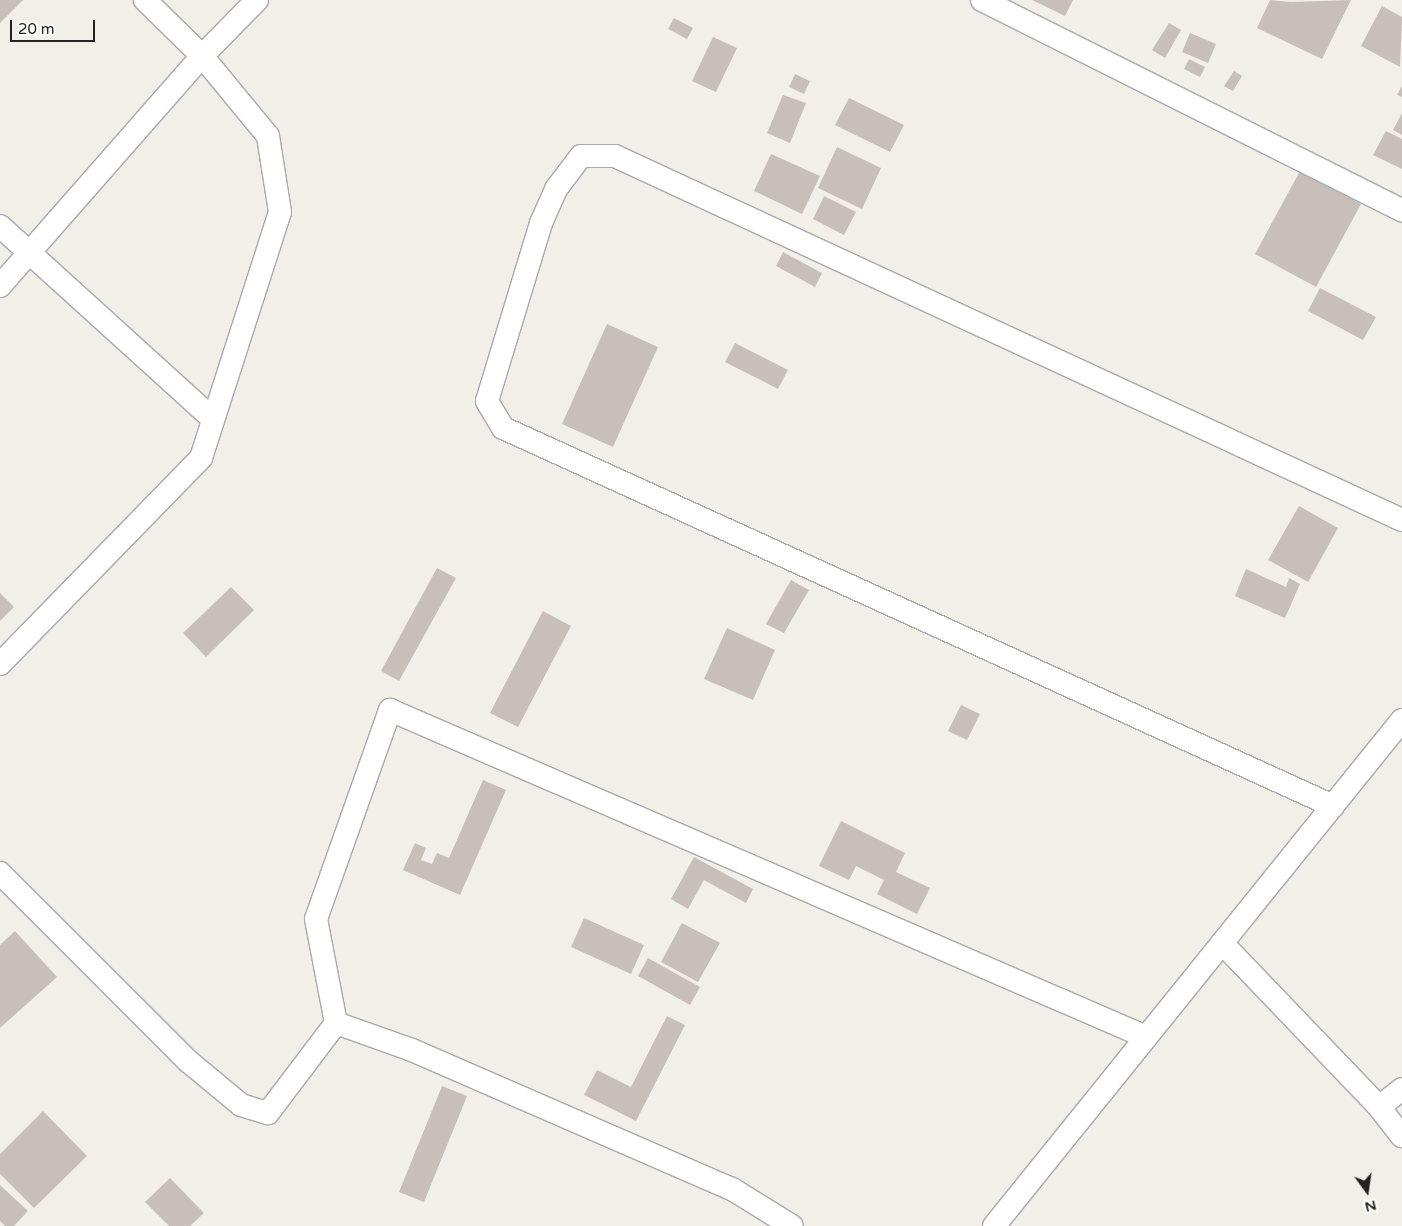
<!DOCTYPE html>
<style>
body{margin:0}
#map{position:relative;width:1402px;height:1226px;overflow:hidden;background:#f2efe9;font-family:"Varela Round",sans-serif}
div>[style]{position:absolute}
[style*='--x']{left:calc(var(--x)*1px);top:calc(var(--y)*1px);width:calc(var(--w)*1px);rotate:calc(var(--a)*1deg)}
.building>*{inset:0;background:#c7bfb8}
.roads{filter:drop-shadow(1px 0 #a9a9a9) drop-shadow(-1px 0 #a9a9a9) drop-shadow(0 1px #a9a9a9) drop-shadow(0 -1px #a9a9a9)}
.minor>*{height:22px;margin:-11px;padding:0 11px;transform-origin:11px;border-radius:11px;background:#fff}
span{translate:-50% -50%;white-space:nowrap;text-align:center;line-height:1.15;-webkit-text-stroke:5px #fff;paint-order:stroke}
.north{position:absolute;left:1342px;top:1166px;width:50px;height:50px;-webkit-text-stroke:4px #fff;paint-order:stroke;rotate:166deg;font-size:14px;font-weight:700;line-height:20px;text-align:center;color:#222}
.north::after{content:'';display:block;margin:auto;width:18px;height:22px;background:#222;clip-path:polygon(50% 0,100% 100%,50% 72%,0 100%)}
.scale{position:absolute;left:10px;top:20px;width:85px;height:22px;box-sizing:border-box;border:2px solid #222;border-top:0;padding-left:6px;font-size:15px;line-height:18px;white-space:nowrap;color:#222;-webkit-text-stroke:4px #fff;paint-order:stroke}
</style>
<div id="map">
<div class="building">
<div style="clip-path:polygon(0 0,23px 0,0 23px)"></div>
<div style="clip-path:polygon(1032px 0,1073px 0,1065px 16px)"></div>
<div style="clip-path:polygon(1270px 0,1290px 2px,1351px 0,1322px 59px,1257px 28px)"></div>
<div style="clip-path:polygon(1382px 6px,1402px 17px,1400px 67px,1361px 46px)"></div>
<div style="clip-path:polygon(674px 18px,693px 28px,687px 39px,668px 29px)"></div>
<div style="clip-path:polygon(1169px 23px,1181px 30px,1165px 58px,1152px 50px)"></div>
<div style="clip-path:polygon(1190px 33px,1216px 44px,1208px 63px,1182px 52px)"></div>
<div style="clip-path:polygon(713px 37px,737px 48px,716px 92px,692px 81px)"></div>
<div style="clip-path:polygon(1189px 59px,1205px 67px,1200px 77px,1184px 69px)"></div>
<div style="clip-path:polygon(1234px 71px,1242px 76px,1233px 91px,1224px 86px)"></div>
<div style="clip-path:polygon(795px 74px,810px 81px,804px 94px,789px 87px)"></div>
<div style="clip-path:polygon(1402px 86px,1402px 97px,1397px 95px)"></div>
<div style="clip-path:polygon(783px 95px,806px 103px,790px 143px,767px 133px)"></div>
<div style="clip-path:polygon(849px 98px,904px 125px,890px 152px,835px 125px)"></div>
<div style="clip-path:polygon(1402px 113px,1402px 135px,1393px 130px)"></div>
<div style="clip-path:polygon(1386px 131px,1402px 139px,1402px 169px,1373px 155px)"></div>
<div style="clip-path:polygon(837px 147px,881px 168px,862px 209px,818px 188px)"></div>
<div style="clip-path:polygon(771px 154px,820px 176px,802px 214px,754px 191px)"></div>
<div style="clip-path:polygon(1300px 171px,1361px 204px,1316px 287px,1255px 254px)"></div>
<div style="clip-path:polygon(824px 196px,856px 212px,844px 235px,813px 219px)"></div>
<div style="clip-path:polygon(783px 252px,822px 273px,815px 287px,776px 266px)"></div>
<div style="clip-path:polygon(1320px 288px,1376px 317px,1363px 340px,1308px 311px)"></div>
<div style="clip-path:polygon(607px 324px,658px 347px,613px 447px,562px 424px)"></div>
<div style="clip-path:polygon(735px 343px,788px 370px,778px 389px,725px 362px)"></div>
<div style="clip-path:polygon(1299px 506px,1338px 528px,1308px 582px,1268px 560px)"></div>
<div style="clip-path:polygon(437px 568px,456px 578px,399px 681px,381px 671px)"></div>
<div style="clip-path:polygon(1246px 569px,1286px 587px,1289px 578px,1300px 584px,1285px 618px,1235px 596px)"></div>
<div style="clip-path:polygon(791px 580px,809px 590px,784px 633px,766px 624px)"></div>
<div style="clip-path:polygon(231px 587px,254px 610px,206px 657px,183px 633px)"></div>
<div style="clip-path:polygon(0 593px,14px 607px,0 621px)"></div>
<div style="clip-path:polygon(543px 611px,571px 626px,518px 727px,490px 713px)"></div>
<div style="clip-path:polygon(727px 628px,775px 650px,753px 700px,704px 679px)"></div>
<div style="clip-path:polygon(961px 705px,980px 714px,967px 740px,948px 731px)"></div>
<div style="clip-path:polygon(483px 780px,506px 790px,460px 895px,403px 870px,415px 843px,426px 848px,421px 860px,432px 864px,437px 853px,449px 858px)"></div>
<div style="clip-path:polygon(841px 821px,905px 853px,896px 872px,930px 888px,917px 914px,877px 894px,884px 880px,856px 866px,849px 880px,819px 866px)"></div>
<div style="clip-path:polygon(694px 857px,753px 889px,746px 903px,704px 880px,688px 909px,671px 899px)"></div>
<div style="clip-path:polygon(584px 918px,644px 945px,631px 974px,571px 947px)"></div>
<div style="clip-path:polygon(682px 923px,720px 943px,698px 982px,661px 962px)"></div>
<div style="clip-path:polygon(15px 931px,57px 977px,0 1028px,0 945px)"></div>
<div style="clip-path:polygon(648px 958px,700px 987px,690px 1005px,638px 976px)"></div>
<div style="clip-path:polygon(667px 1016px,685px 1025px,636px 1121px,584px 1095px,597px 1070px,631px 1087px)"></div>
<div style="clip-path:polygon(442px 1086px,467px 1096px,424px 1202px,399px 1192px)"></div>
<div style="clip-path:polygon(43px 1111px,87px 1156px,34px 1208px,0 1174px,0 1154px)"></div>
<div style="clip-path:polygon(170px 1178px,204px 1213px,190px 1226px,169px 1226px,145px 1202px)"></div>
<div style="clip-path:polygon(0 1185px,28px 1211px,14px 1226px,5px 1226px,0 1221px)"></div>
</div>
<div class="roads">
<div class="minor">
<div style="--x:982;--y:0;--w:470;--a:26.6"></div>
<div style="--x:0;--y:226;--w:286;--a:42.2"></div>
<div style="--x:0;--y:286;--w:306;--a:-48.7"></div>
<div style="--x:202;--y:56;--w:78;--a:-45.5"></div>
<div style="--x:0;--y:664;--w:288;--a:-45.7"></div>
<div style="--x:201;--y:458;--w:258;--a:-72.2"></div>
<div style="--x:280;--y:212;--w:77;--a:-99"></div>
<div style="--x:268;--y:136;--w:104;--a:-129.5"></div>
<div style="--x:202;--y:56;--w:80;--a:-135.5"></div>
<div style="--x:1333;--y:806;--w:912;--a:-155.51"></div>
<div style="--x:503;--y:428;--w:31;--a:-121"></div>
<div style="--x:487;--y:401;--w:186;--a:-73.1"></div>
<div style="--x:541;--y:223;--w:37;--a:-66"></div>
<div style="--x:556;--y:189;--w:41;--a:-52.9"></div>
<div style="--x:581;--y:156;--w:34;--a:0"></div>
<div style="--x:615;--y:156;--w:867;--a:24.82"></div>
<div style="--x:0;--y:873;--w:266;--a:45"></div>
<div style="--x:188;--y:1061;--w:69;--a:39.7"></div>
<div style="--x:241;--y:1105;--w:28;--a:17"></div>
<div style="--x:268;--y:1113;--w:113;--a:-52.9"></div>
<div style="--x:336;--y:1023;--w:106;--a:-100.9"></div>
<div style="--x:316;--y:919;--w:222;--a:-70.5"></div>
<div style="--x:390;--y:710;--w:824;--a:23.39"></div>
<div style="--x:1222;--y:943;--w:227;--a:46.2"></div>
<div style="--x:1379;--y:1107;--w:37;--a:52"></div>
<div style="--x:336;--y:1023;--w:81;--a:19.6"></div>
<div style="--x:412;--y:1050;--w:349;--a:23.5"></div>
<div style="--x:732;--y:1189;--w:70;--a:31.7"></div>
<div style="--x:1379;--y:1107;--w:29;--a:-38"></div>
<div style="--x:994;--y:1226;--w:650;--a:-51.12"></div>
</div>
</div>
<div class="north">N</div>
<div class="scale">20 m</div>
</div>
